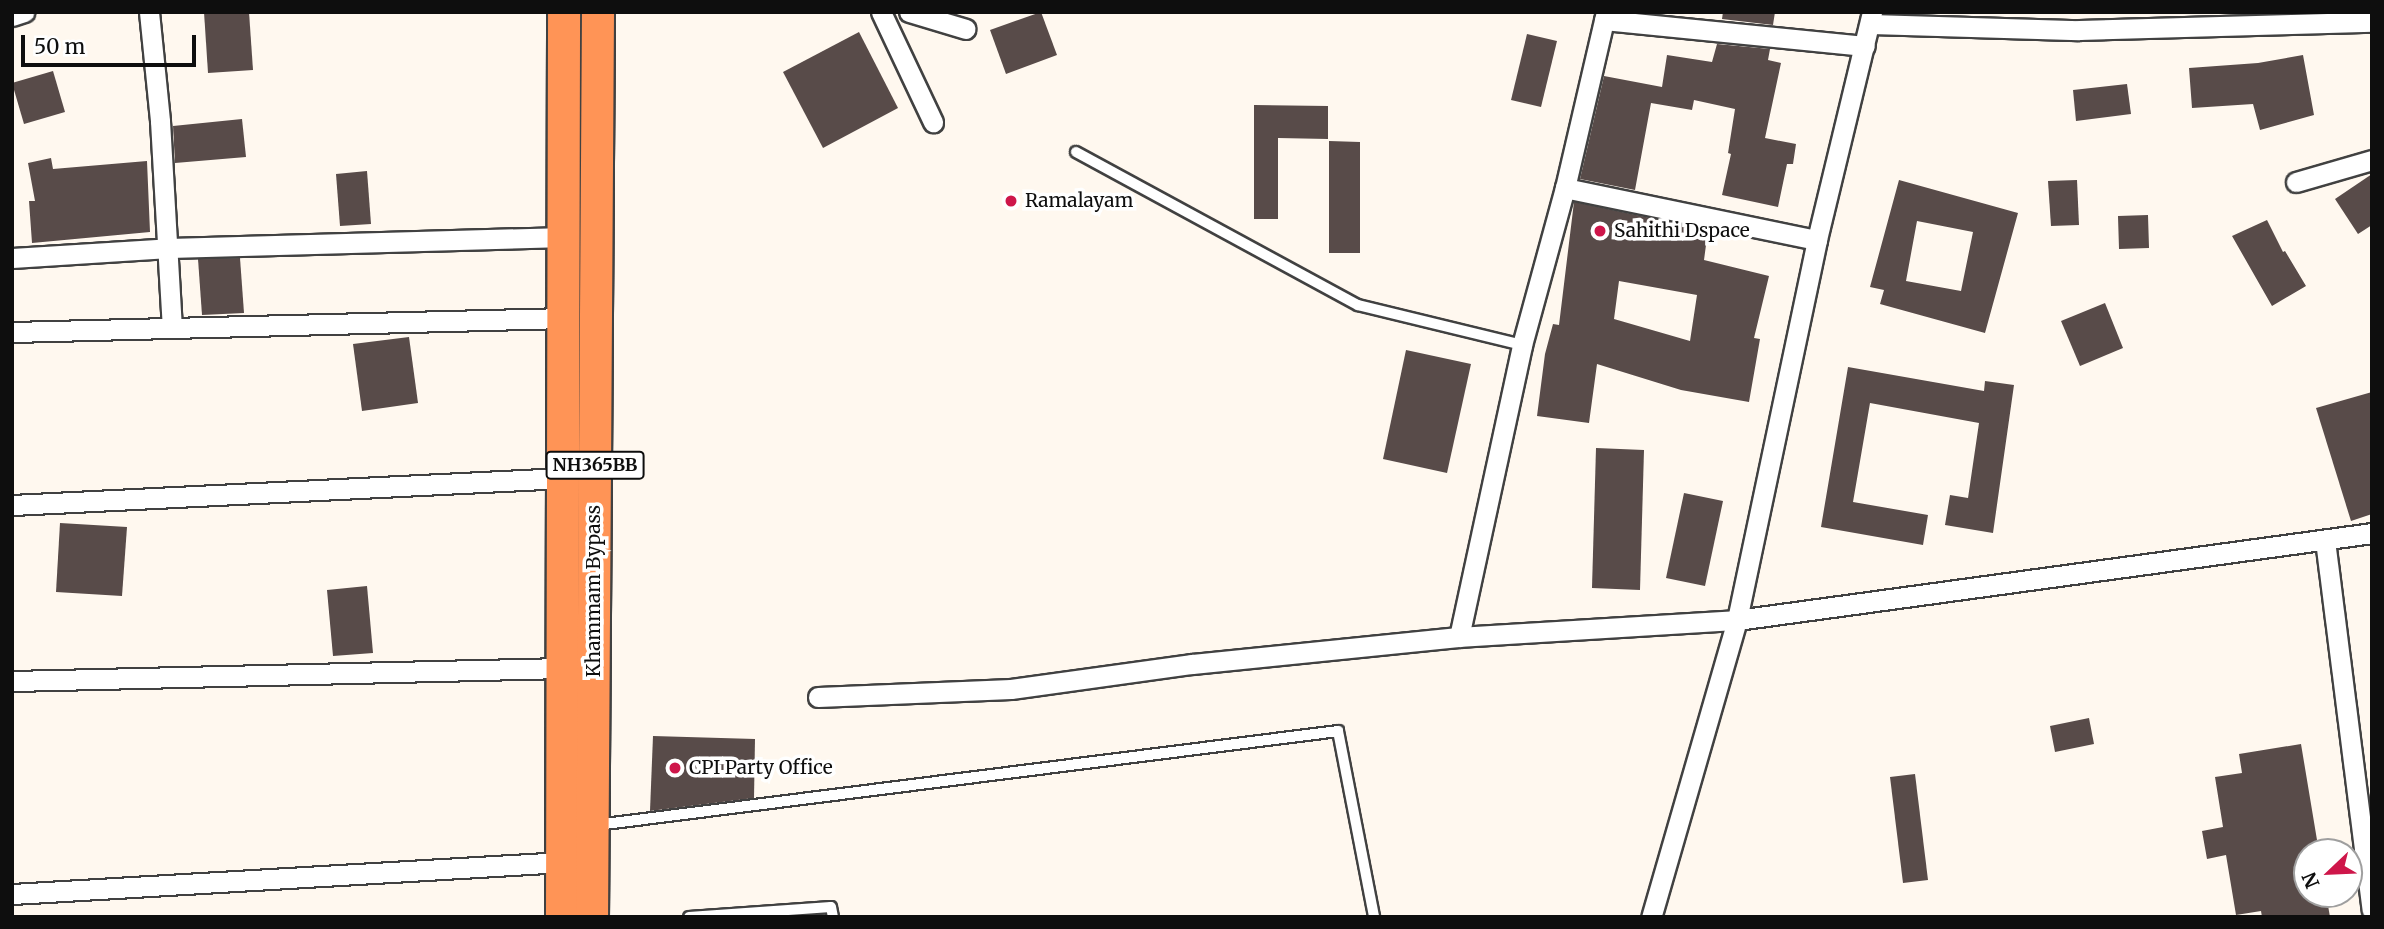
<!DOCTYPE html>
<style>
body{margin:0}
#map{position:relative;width:2384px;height:929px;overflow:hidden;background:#fff8ef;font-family:Merriweather,serif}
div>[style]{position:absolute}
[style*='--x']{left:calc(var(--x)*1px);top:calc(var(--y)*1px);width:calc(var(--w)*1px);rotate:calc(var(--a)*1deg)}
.building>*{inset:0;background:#584b49}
.roads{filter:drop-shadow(2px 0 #414141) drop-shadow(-2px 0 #414141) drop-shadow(0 2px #414141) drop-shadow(0 -2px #414141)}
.service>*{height:10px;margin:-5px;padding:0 5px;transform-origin:5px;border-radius:5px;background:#fff}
.minor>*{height:19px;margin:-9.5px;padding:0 9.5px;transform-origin:9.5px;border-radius:9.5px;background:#fff}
.trunk>*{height:32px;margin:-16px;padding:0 16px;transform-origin:16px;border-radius:16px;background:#ff9456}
.dots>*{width:19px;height:19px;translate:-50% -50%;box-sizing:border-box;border:4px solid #fff;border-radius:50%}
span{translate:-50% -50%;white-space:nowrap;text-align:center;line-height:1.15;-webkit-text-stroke:7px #fff;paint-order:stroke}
.shield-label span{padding:2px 5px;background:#fff;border:2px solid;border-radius:5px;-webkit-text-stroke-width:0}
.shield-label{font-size:18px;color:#0e0e0e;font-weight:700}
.poi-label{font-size:19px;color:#0e0e0e}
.left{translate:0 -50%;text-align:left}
.street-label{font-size:19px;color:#0e0e0e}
.frame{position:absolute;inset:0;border:14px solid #0e0e0e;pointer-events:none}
.north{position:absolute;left:2293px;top:838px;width:70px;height:70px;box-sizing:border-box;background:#fff;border:2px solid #9f9f9f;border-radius:50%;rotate:247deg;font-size:19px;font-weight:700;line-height:28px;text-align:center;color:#0e0e0e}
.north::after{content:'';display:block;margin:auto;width:24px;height:32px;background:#ce164a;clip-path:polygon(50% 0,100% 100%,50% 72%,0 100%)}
.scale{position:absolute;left:21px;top:35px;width:175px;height:32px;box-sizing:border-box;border:4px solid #0e0e0e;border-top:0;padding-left:9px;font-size:21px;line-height:24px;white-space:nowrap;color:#0e0e0e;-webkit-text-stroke:5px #fff;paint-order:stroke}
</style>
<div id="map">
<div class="building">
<div style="clip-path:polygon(204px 12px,249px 12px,253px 70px,208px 73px)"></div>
<div style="clip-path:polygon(1041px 12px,1057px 55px,1006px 74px,990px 30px)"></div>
<div style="clip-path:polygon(1723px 12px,1775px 12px,1773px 25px,1722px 19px)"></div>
<div style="clip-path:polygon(859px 32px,898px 108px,823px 148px,783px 72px)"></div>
<div style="clip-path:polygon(1527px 34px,1557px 41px,1541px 107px,1511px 100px)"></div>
<div style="clip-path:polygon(1717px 44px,1770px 49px,1768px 60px,1781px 63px,1765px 138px,1796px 144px,1793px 164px,1787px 164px,1778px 207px,1722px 195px,1731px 154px,1728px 153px,1735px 109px,1694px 100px,1692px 110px,1651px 103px,1635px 190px,1580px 179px,1604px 76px,1662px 87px,1667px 55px,1712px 62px)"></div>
<div style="clip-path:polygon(2303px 55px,2314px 115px,2260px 130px,2253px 104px,2192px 108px,2189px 68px,2258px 63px)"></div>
<div style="clip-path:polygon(53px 71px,65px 112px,24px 124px,12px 83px)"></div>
<div style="clip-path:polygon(2127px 84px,2131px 114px,2076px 121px,2073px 90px)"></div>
<div style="clip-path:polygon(1254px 105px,1328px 106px,1328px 139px,1278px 138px,1278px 219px,1254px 219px)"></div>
<div style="clip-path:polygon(242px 119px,246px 157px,175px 163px,173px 126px)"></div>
<div style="clip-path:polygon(1329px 141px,1360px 142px,1360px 253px,1329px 253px)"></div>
<div style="clip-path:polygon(51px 158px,53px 169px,147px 161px,150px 232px,32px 243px,29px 201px,35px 201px,28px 163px)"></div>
<div style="clip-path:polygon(367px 171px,371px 224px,340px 226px,336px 174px)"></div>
<div style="clip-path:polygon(2372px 174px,2372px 225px,2358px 234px,2335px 199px)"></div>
<div style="clip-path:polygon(evenodd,1899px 180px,2018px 213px,1985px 333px,1880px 304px,1884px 290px,1870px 287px,1899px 180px,1917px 221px,1973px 232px,1961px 291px,1906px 281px,1917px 221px)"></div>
<div style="clip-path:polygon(2077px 180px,2079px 225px,2051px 226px,2048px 181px)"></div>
<div style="clip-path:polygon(evenodd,1574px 202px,1708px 230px,1704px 260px,1769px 276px,1754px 338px,1760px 339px,1749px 402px,1681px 390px,1597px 364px,1589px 423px,1537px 416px,1545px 354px,1553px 324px,1559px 325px,1574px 202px,1619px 281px,1697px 295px,1690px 341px,1614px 319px,1619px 281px)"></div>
<div style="clip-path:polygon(2148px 215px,2149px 248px,2119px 249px,2118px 216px)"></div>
<div style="clip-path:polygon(2267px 220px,2283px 252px,2285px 251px,2306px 286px,2272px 306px,2232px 236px)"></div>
<div style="clip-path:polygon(240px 258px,244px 313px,202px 315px,198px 259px)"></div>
<div style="clip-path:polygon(2105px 303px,2123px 348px,2080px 366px,2061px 321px)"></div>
<div style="clip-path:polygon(409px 337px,418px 403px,362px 411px,353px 344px)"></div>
<div style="clip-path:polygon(1406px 350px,1471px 364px,1447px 473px,1383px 459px)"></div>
<div style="clip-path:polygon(1848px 367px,1984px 391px,1985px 381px,2014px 385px,1993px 533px,1945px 525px,1950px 495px,1968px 498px,1979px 423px,1870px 403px,1853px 502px,1928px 515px,1923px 545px,1821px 527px)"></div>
<div style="clip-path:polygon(2372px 392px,2372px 514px,2351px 521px,2316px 408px)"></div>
<div style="clip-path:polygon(1596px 448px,1644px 450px,1640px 590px,1592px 588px)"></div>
<div style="clip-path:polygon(1684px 493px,1723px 501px,1705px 586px,1666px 578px)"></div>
<div style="clip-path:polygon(60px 523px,127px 527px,122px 596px,56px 592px)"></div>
<div style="clip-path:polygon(367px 586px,373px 653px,333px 656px,327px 590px)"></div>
<div style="clip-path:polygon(2089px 718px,2094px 744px,2055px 752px,2050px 726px)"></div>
<div style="clip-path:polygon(653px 736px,755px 739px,754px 798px,650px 811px)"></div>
<div style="clip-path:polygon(2301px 744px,2319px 852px,2307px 852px,2307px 894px,2326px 894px,2330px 917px,2262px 917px,2261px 911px,2236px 915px,2226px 855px,2207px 859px,2202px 831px,2223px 827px,2215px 777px,2242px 773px,2239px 754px)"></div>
<div style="clip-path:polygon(1915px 774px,1928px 880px,1903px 883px,1890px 777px)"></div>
</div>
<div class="roads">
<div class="service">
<div style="--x:1076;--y:152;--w:321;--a:28.5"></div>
<div style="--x:1358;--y:305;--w:169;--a:13.7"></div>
<div style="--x:597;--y:825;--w:747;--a:-7.23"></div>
<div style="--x:1338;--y:731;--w:189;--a:79"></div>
<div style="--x:689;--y:917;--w:142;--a:-4"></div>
<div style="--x:831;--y:907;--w:10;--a:79"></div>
</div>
<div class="minor">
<div style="--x:149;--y:12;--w:110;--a:84.2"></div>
<div style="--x:160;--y:121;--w:206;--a:86.7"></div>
<div style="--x:881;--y:12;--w:122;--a:64.7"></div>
<div style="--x:909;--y:12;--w:59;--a:16.6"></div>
<div style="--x:1872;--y:12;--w:235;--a:103.6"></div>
<div style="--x:1817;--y:240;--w:388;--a:101.9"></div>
<div style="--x:1737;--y:620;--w:641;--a:-7.8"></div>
<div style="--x:12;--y:16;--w:13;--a:-18"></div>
<div style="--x:1604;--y:20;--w:262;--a:5.7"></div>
<div style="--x:1871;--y:24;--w:208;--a:1.7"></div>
<div style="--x:2079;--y:30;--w:293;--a:-1.6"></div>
<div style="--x:2296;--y:182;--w:79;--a:-16.1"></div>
<div style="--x:1565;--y:188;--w:257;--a:11.7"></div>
<div style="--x:12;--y:258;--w:157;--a:-3.6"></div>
<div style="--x:169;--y:248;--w:397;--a:-1.6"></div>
<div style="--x:12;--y:332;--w:554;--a:-1.45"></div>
<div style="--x:12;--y:505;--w:554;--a:-2.8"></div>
<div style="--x:2325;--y:540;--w:373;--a:82.8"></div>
<div style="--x:1459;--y:637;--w:299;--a:-77.8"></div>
<div style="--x:1522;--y:345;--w:163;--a:-74.7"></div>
<div style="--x:1565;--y:188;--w:181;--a:-76.9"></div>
<div style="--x:12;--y:681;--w:552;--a:-1.35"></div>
<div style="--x:818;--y:697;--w:193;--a:-2.4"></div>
<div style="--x:1011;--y:689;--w:183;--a:-7.9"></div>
<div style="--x:1192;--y:664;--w:268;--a:-5.8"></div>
<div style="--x:1459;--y:637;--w:279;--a:-3.5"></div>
<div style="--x:1737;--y:620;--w:309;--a:106.1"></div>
<div style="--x:12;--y:894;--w:552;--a:-3.32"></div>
</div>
<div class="trunk">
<div style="--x:562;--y:917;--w:905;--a:-89.87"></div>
<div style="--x:592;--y:917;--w:905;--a:-89.62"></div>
</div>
</div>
<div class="dots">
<div style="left:1011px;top:201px;background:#ce164a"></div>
<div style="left:1600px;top:231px;background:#ce164a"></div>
<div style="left:675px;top:768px;background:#ce164a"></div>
</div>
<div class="shield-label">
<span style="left:595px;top:465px">NH365BB</span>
</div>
<div class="poi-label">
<span class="left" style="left:1025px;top:201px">Ramalayam</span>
<span class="left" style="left:1614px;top:231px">Sahithi Dspace</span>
<span class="left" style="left:689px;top:768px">CPI Party Office</span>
</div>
<div class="street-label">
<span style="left:594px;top:591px;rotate:-90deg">Khammam Bypass</span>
</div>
<div class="frame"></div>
<div class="north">N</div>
<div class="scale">50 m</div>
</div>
